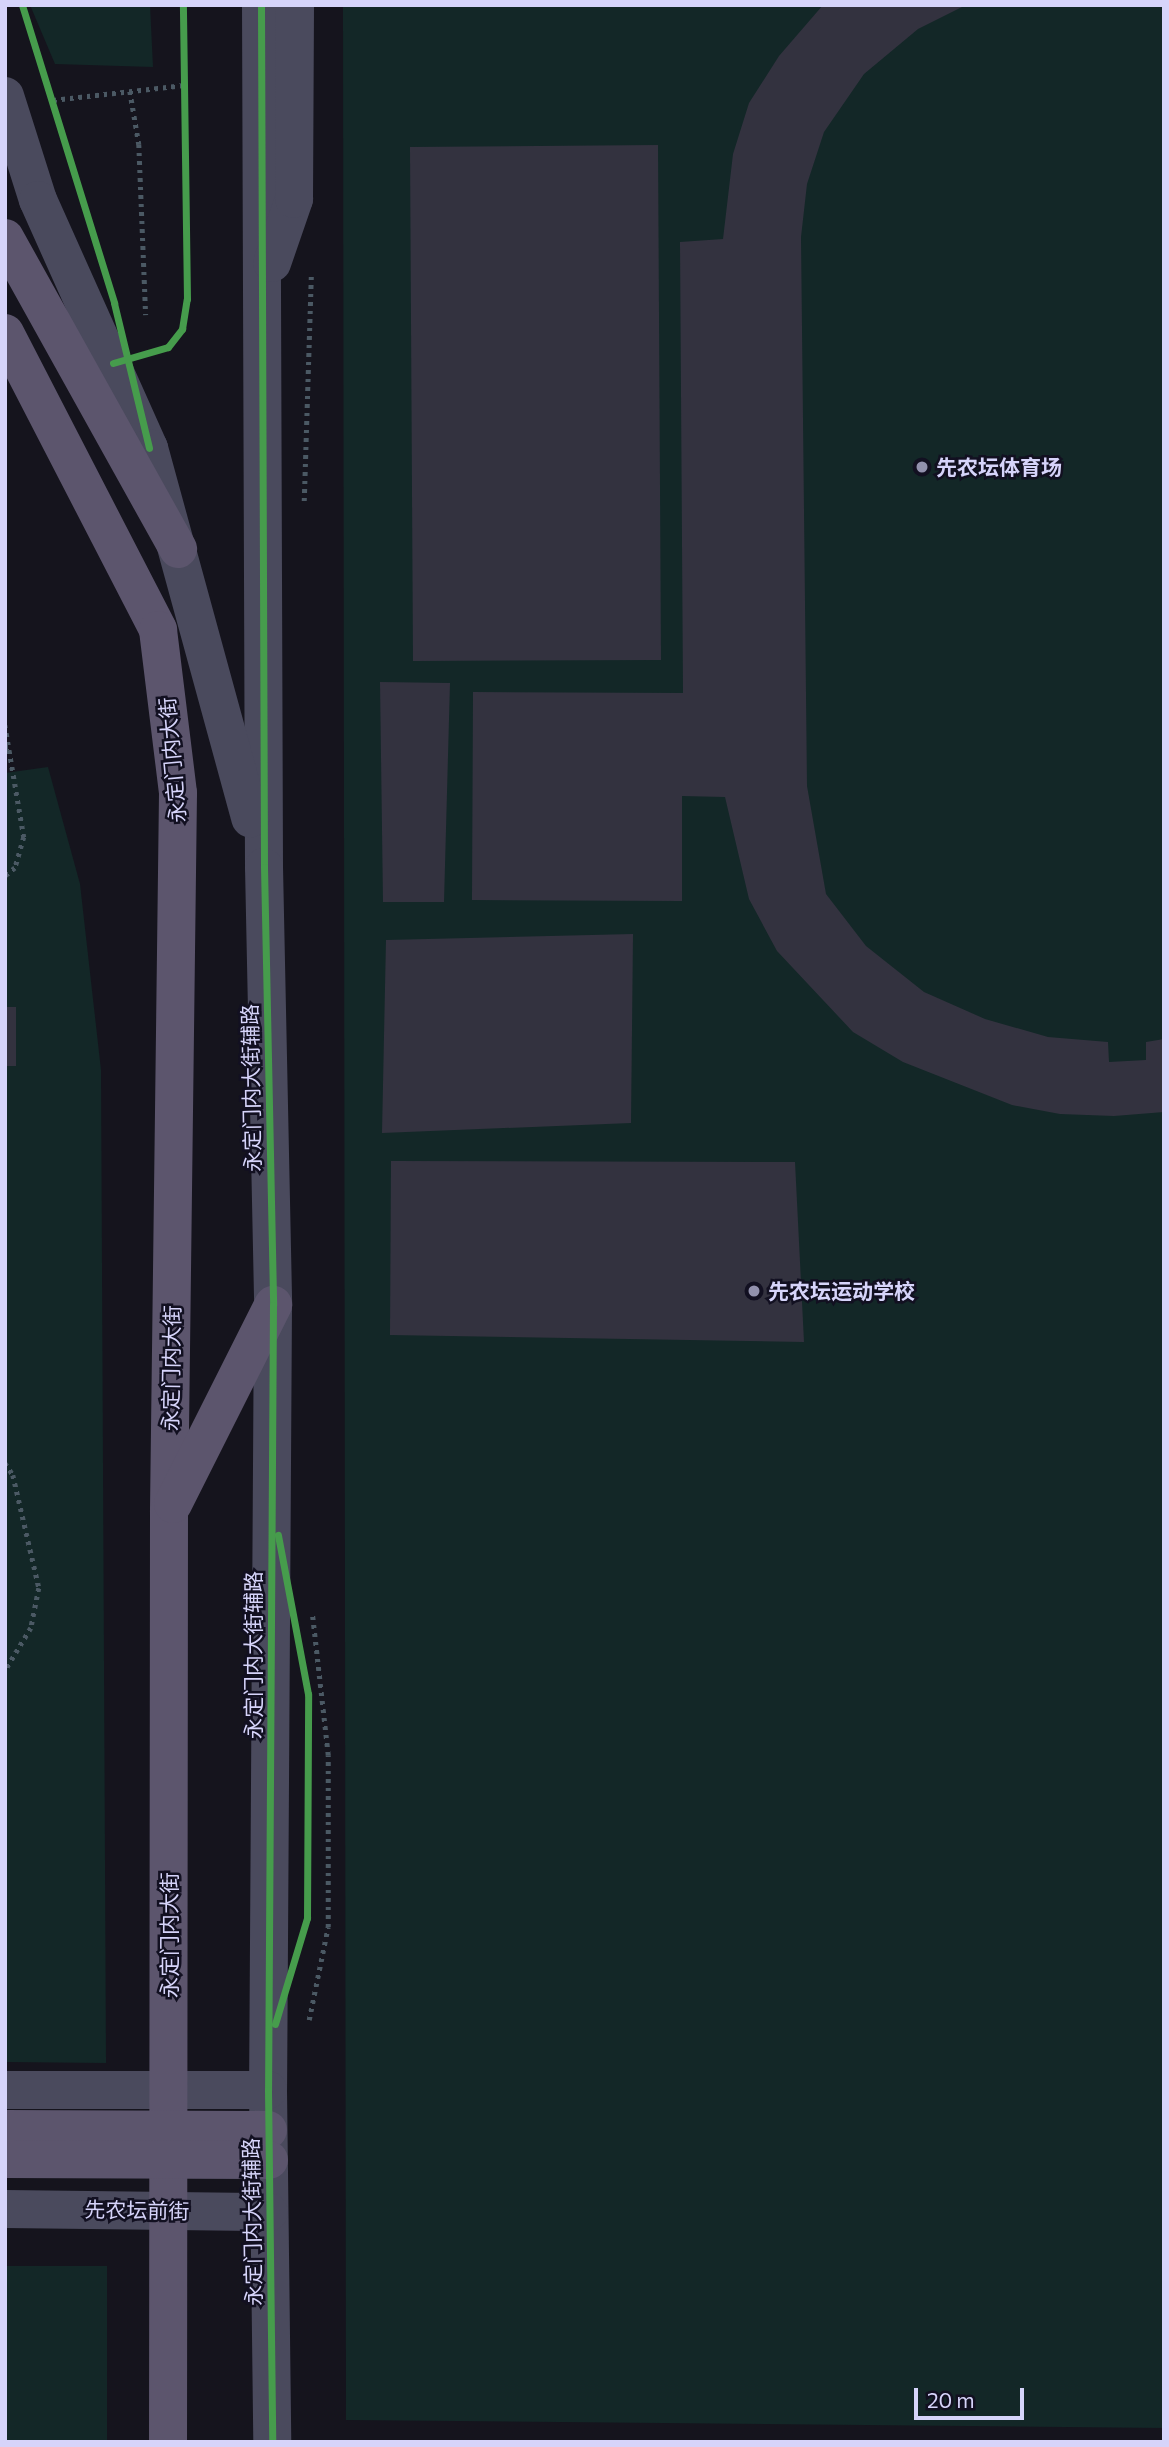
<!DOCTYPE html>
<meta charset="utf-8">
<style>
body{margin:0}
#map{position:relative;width:1169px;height:2447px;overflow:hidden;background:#15141d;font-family:Commissioner,"Noto Sans SC",sans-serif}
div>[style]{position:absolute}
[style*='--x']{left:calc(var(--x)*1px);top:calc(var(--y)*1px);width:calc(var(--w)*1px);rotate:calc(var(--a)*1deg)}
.green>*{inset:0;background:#132727}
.building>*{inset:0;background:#33323f}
.path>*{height:4.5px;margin-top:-2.25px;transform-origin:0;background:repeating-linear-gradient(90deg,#4b5964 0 3.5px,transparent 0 8.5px)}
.minor>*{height:38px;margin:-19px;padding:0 19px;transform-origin:19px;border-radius:19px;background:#4a4a5d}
.major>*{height:38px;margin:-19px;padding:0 19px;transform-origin:19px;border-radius:19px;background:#5c556d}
.cycleway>*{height:7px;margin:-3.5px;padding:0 3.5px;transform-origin:3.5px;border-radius:3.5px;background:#469c4c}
.dots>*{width:19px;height:19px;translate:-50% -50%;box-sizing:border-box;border:4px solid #121021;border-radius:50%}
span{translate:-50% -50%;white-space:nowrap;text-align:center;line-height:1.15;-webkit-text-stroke:5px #121021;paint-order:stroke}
.poi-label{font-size:21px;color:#d6d4fa;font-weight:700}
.left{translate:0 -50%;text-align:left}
.street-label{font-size:21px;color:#d6d4fa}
.frame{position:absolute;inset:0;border:7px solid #d6d4fa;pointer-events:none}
.scale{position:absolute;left:914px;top:2388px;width:110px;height:32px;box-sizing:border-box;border:4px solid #d6d4fa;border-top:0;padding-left:9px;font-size:21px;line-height:24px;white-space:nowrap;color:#d6d4fa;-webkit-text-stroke:5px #121021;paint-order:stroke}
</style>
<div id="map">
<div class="green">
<div style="clip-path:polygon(30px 5px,150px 5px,153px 67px,55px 64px)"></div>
<div style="clip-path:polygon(343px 5px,1164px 5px,1164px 2428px,346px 2420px)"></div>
<div style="clip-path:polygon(48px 767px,80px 884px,101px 1070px,106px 2063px,5px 2062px,5px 773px)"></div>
<div style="clip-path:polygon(5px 2266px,107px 2266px,107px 2442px,5px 2442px)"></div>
</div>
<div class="building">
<div style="clip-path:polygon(823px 5px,966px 5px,918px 29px,864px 74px,824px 132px,807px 184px,801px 237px,807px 786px,826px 894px,866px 946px,924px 992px,985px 1019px,1048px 1037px,1108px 1042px,1109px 1062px,1146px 1060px,1146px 1042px,1164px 1039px,1164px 1112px,1114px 1116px,1060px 1114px,1012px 1105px,903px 1062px,853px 1032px,777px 951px,749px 899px,725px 797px,682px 796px,682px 901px,472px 900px,473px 692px,683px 693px,680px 242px,723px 239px,733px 154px,749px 103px,779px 56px)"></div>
<div style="clip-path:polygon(658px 145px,661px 660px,413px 661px,410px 147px)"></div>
<div style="clip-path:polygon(380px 682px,450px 683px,444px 902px,383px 902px)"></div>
<div style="clip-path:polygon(633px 934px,631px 1123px,382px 1133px,386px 940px)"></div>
<div style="clip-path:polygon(5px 1007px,16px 1007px,16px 1066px,5px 1066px)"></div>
<div style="clip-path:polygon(391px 1161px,795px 1162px,804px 1342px,390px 1335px)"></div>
</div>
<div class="path">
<div style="--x:130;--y:91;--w:54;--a:80.4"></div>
<div style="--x:139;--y:144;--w:171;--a:87.7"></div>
<div style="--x:53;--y:100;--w:132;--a:-6.5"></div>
<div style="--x:304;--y:501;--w:229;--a:-88.2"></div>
<div style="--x:5;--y:725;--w:114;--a:80.4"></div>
<div style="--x:24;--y:837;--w:32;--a:106"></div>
<div style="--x:15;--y:868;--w:13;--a:141"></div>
<div style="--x:5;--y:749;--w:8;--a:-23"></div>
<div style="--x:5;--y:1463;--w:14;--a:56"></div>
<div style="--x:13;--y:1475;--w:116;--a:77"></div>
<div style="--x:39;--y:1588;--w:41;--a:101.3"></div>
<div style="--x:31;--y:1628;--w:50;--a:121.2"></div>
<div style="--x:309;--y:2020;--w:95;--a:-78.5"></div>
<div style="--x:328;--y:1927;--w:172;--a:-90"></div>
<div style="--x:328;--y:1755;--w:144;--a:-96.4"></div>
</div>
<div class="minor">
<div style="--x:261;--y:5;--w:862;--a:89.8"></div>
<div style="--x:264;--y:867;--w:438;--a:88.8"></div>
<div style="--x:273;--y:1305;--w:785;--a:90.36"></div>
<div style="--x:268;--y:2090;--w:352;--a:89.3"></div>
<div style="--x:5;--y:96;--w:109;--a:72.4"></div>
<div style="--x:38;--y:200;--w:272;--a:65.9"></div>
<div style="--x:149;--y:448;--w:384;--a:74.7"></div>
<div style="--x:272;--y:263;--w:68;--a:-71"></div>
<div style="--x:294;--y:199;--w:194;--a:-89.7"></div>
<div style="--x:5;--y:2090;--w:263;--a:0"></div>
<div style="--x:5;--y:2209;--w:264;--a:0.7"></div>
</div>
<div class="major">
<div style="--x:5;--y:238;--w:356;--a:60.9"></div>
<div style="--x:5;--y:333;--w:334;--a:62.7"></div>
<div style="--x:158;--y:630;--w:164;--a:83"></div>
<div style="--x:178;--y:793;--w:719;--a:90.72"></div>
<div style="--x:169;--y:1512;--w:930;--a:90.06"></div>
<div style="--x:173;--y:1504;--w:223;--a:-63.3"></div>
<div style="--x:5;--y:2129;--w:263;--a:0.2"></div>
<div style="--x:5;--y:2159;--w:264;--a:0.2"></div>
</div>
<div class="cycleway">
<div style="--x:22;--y:5;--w:312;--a:72.8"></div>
<div style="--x:114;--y:303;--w:149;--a:76.4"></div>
<div style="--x:261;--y:5;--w:862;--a:89.8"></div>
<div style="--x:264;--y:867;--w:438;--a:88.8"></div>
<div style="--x:273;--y:1305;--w:785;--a:90.36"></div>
<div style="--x:268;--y:2090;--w:352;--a:89.3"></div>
<div style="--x:113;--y:363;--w:57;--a:-16.2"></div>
<div style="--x:168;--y:347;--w:23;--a:-52"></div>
<div style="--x:182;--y:329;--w:30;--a:-81"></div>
<div style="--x:187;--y:299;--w:294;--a:-90.8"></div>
<div style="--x:275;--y:2024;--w:111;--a:-73.2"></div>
<div style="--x:307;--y:1918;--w:224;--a:-89.7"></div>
<div style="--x:308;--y:1694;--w:162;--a:-100.7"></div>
</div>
<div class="dots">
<div style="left:922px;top:467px;background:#9291ad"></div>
<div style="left:754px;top:1291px;background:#9291ad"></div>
</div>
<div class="poi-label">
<span class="left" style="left:936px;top:467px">先农坛体育场</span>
<span class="left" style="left:768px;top:1291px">先农坛运动学校</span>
</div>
<div class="street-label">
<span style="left:172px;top:760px;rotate:-95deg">永定门内大街</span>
<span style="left:251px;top:1088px;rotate:-91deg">永定门内大街辅路</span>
<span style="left:171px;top:1368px;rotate:-89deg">永定门内大街</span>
<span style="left:253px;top:1655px;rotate:-90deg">永定门内大街辅路</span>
<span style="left:169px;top:1935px;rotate:-90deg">永定门内大街</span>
<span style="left:137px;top:2210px;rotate:1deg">先农坛前街</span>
<span style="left:252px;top:2222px;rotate:-91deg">永定门内大街辅路</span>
</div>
<div class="frame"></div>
<div class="scale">20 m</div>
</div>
